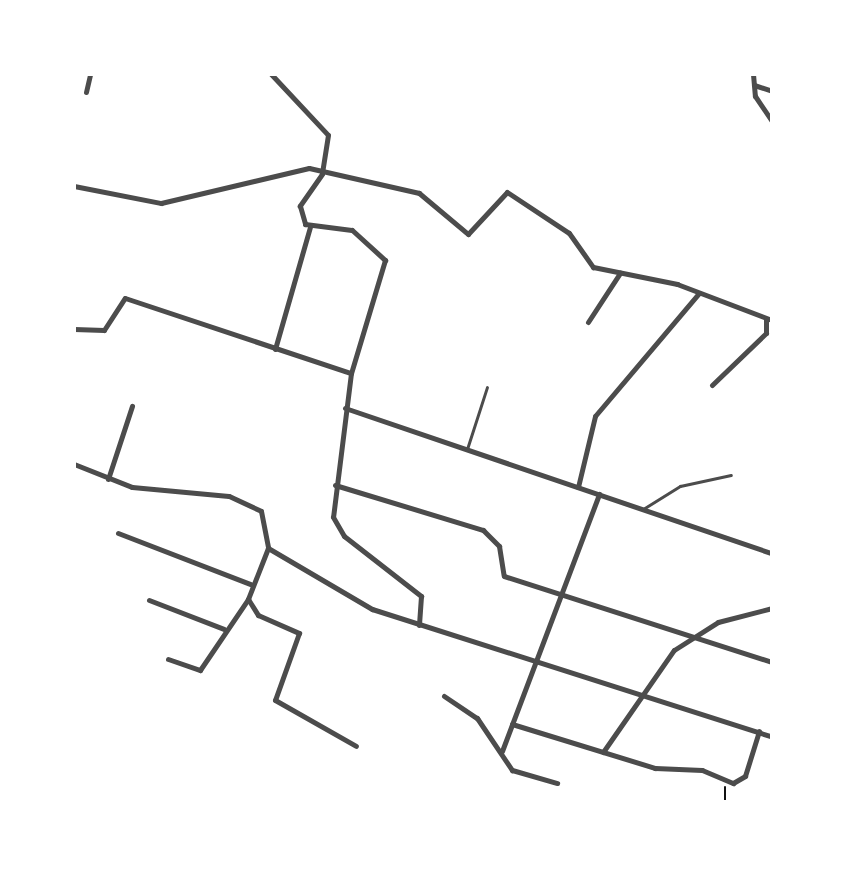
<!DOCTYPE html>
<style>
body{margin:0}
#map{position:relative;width:846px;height:876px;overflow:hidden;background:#fff;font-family:"PT Sans",sans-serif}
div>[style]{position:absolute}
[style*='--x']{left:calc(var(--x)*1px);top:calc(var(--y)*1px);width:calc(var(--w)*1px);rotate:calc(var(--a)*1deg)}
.path>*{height:2px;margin:-1px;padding:0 1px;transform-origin:1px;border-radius:1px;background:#111}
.service>*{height:3px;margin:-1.5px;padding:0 1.5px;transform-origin:1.5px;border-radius:1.5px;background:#4c4c4c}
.minor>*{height:5px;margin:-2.5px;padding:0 2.5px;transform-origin:2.5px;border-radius:2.5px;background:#4c4c4c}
span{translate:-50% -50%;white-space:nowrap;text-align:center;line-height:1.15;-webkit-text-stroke:6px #fff;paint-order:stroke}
.frame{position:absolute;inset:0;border:76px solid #fff;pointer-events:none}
</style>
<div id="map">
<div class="path">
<div style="--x:725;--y:787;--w:15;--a:90"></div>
</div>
<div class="service">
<div style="--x:467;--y:449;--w:65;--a:-72.1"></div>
<div style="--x:643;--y:509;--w:44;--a:-31.9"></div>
<div style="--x:680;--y:486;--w:52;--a:-12.2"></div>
</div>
<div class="minor">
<div style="--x:271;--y:74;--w:83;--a:46.9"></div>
<div style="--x:328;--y:135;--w:39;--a:99"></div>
<div style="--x:322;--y:174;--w:39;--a:125"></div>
<div style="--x:300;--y:206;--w:19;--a:74"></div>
<div style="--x:305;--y:224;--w:47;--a:7.3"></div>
<div style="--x:352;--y:230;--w:45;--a:42.3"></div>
<div style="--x:385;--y:260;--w:118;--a:106.7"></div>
<div style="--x:351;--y:373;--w:145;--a:97.1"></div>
<div style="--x:333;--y:517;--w:22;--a:60"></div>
<div style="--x:344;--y:536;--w:98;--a:37.9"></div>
<div style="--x:421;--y:596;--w:29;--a:94"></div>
<div style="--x:753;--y:74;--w:22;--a:85"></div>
<div style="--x:755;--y:96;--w:30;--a:56"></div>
<div style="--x:754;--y:85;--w:19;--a:18"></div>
<div style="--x:86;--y:92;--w:18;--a:-77"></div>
<div style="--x:74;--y:186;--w:89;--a:11.1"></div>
<div style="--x:161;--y:203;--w:152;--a:-13.3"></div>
<div style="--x:309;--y:168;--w:113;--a:12.8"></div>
<div style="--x:419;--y:193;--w:64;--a:39.9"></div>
<div style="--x:468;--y:234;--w:57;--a:-47.1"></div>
<div style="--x:507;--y:192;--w:74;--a:33.5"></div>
<div style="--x:569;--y:233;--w:42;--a:54.8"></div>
<div style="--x:593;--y:267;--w:86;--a:11.4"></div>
<div style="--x:677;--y:284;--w:102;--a:20.8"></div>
<div style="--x:588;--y:322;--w:59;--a:-56.9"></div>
<div style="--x:74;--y:329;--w:30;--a:2"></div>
<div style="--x:104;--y:330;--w:38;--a:-57"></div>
<div style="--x:125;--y:298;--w:238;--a:18.4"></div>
<div style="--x:275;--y:349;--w:127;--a:-74"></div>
<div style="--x:712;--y:385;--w:75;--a:-43.9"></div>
<div style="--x:766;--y:333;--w:14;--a:-90"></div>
<div style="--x:345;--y:408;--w:451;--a:18.8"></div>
<div style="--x:74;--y:464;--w:62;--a:21.6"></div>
<div style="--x:132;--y:487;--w:97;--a:5.3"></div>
<div style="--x:229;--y:496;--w:35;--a:25"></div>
<div style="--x:261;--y:511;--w:38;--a:79"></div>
<div style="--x:268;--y:548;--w:55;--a:111.4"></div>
<div style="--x:248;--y:599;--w:19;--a:58"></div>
<div style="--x:258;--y:615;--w:45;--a:23.7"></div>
<div style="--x:299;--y:633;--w:71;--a:109.7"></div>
<div style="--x:275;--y:700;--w:93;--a:29.6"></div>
<div style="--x:108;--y:479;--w:77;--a:-71.8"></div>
<div style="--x:335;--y:485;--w:155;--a:16.9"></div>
<div style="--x:483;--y:530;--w:23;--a:45"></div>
<div style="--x:499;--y:546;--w:30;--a:81"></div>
<div style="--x:504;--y:576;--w:281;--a:17.8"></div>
<div style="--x:578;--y:487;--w:73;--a:-76.5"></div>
<div style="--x:595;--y:416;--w:161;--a:-49.8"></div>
<div style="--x:118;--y:533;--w:142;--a:21.1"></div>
<div style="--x:268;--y:548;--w:121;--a:30.4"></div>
<div style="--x:372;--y:609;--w:420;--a:17.7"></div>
<div style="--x:149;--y:600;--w:80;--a:21.1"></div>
<div style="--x:168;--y:659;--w:34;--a:19"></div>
<div style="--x:200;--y:670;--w:86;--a:-55.9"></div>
<div style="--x:444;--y:696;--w:40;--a:34"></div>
<div style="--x:477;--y:718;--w:63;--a:56.1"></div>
<div style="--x:512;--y:770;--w:47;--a:16.1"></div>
<div style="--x:512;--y:724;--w:150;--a:17.1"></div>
<div style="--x:655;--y:768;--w:47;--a:2.4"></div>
<div style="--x:702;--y:770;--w:34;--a:23"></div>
<div style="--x:733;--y:783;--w:14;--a:-30"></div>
<div style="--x:745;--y:776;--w:47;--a:-72.7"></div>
<div style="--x:502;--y:751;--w:275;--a:-69.3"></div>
<div style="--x:603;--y:752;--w:124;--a:-55.2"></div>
<div style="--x:674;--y:650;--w:52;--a:-32.5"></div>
<div style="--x:718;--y:622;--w:56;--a:-14.5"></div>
</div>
<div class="frame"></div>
</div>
